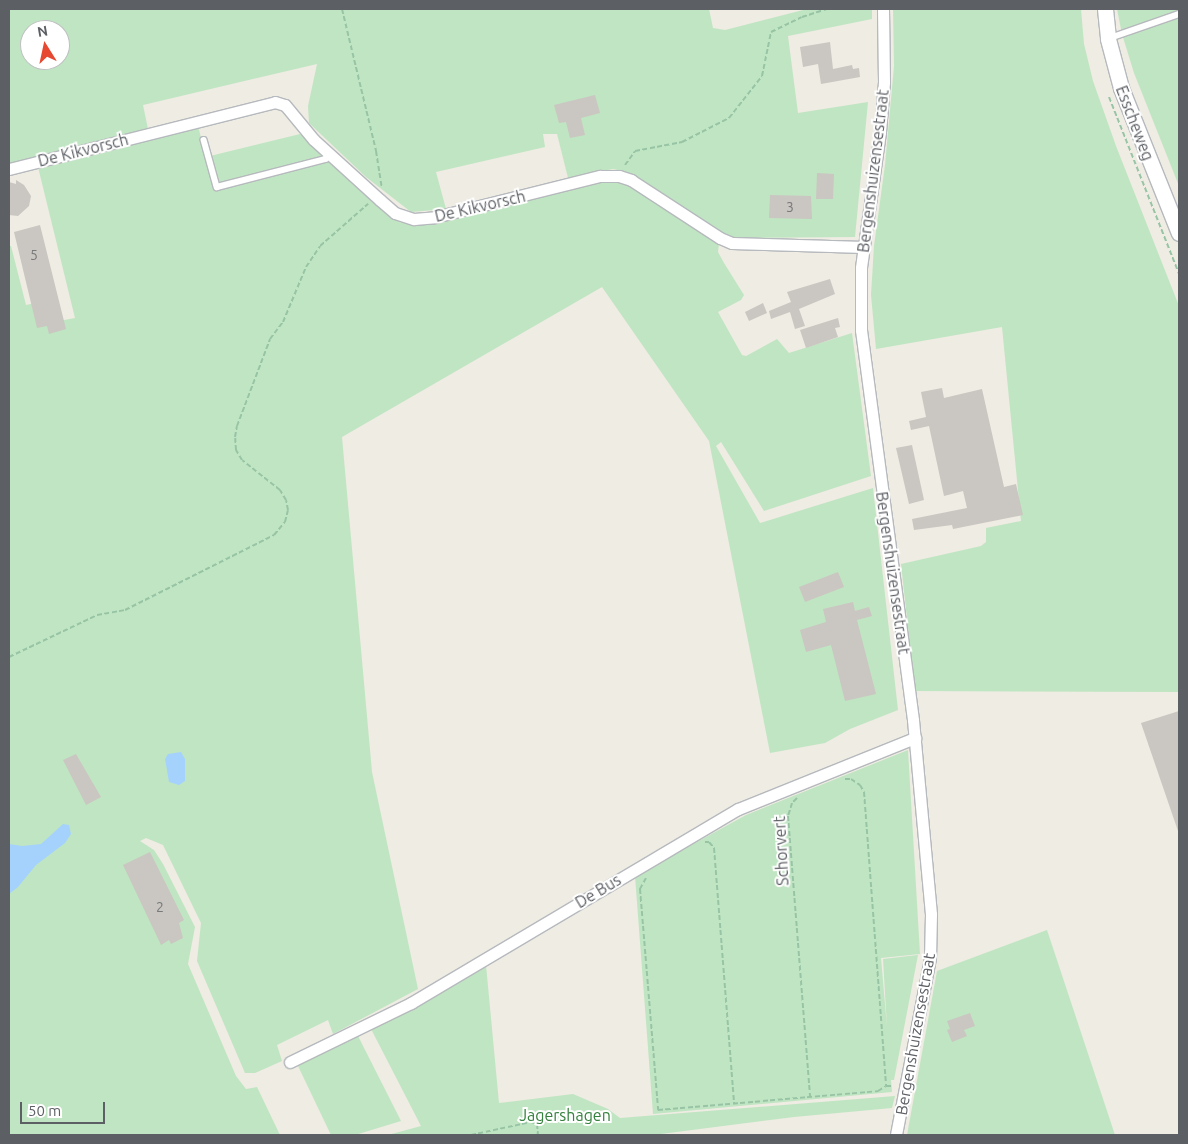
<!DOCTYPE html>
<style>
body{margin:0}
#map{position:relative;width:1188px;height:1144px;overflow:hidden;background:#eeece3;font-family:Ubuntu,sans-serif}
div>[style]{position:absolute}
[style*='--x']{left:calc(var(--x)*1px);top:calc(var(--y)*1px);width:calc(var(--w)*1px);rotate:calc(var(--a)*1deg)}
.green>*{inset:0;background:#c0e5c2}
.water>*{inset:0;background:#a4d2fd}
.building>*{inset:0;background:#cac6c1}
.path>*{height:2px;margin-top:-1px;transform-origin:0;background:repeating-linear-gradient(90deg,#98c4a6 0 5px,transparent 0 7.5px)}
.roads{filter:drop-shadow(1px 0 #b6b9bd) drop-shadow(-1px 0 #b6b9bd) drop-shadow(0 1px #b6b9bd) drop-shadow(0 -1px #b6b9bd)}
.lane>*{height:5.5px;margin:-2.75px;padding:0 2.75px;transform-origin:2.75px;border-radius:2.75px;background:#fff}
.street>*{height:11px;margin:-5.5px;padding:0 5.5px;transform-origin:5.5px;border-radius:5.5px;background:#fff}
.secondary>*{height:15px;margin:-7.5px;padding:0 7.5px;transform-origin:7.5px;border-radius:7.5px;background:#fff}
span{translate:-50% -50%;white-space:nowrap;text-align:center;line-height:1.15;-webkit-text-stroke:4px #fff;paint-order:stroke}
.number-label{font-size:14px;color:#78797b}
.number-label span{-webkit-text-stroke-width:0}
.street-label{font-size:16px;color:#5c5f64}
.park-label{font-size:16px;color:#35813d}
.frame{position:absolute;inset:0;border:10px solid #5c5f64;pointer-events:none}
.north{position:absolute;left:20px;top:20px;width:50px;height:50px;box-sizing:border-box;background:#fff;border:1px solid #bebfc1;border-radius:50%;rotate:350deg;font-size:14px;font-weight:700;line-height:20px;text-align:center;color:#5c5f64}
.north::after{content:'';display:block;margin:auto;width:18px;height:22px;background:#e64832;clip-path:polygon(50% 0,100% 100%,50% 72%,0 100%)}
.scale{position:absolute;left:20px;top:1102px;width:85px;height:22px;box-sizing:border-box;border:2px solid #5c5f64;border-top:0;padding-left:6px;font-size:15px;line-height:18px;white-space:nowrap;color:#5c5f64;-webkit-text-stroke:4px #fff;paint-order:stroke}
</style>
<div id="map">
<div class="green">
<div style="clip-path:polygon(evenodd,9px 9px,709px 9px,713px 28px,725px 30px,807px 9px,872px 9px,872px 19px,788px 36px,798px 113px,868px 102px,855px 237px,733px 238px,723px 235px,622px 171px,613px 169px,568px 178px,557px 134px,543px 134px,545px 147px,436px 172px,446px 209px,411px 212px,366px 177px,309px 123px,308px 106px,317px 64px,143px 105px,148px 129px,9px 164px,9px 9px,30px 30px,60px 30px,60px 60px,30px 60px,30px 30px)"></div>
<div style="clip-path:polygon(893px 9px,1081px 9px,1084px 44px,1093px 81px,1116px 146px,1179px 306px,1179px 692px,915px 691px,901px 564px,981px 546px,986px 542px,986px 528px,1021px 521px,1002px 327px,876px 349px,871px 295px,874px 246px,885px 165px,894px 66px)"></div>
<div style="clip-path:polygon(1117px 9px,1179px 9px,1179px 186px,1134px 73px,1122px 34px)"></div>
<div style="clip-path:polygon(198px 126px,206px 157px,300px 134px,378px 205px,399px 222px,408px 224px,426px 223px,537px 198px,611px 178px,624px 181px,719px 244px,718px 252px,724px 263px,744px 295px,741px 300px,718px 312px,742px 355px,746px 356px,777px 339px,789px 353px,852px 333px,871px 476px,764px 511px,721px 442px,716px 446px,760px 523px,873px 488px,898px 710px,850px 729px,825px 743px,770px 753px,709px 441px,602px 287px,342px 437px,372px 772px,418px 989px,333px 1034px,328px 1020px,277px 1045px,282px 1061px,255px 1073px,245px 1073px,197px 961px,201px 923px,163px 845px,146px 838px,140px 841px,154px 850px,163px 864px,195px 927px,188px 964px,236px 1076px,246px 1089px,257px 1087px,280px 1135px,9px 1135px,9px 246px,11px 246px,26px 305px,55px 299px,59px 321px,75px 318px,38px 167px)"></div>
<div style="clip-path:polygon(908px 750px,920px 954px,881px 958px,887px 1027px,883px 959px,918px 955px,894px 1080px,891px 1080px,892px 1092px,653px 1114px,635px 876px,746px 815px)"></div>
<div style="clip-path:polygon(1047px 930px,1115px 1135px,907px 1135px,937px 971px)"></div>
<div style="clip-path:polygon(486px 965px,499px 1103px,573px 1094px,608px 1109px,620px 1118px,895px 1096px,892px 1108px,794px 1117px,653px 1135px,388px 1135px,421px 1126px,370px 1027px)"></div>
<div style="clip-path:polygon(357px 1034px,401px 1121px,355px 1135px,331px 1135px,298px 1066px)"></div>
</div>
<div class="water">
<div style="clip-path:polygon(181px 752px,185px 759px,185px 781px,179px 785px,169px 782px,165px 759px,168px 754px)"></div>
<div style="clip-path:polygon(63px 824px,69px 825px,71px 834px,65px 843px,36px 865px,18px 887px,9px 894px,9px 844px,22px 846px,41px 844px)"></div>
</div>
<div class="building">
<div style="clip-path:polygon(830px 42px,833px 69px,852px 65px,853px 69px,859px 68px,860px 77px,821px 84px,818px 64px,803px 67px,800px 47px)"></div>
<div style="clip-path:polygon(595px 95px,600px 113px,581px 118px,585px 135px,570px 138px,566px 122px,559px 123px,554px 105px)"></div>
<div style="clip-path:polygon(817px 173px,834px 174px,833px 199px,816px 199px)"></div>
<div style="clip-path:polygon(16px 180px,24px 185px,31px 196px,29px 206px,18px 216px,9px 215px,9px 182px,16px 184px)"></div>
<div style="clip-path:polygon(770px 195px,811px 196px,812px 219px,769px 218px)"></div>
<div style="clip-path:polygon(40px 225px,66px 329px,49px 334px,47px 326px,37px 328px,14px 232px)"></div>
<div style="clip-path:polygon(830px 279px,835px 294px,799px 309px,805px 326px,795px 329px,790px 312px,771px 319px,769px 311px,791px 302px,787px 292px)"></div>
<div style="clip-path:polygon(763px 303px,767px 313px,749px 321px,745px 312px)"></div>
<div style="clip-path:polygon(838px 318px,840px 327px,835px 328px,838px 337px,806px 348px,800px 330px)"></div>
<div style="clip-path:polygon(942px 388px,944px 398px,982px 389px,1004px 487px,1016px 484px,1023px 515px,953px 529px,952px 525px,914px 530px,912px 519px,967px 508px,963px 491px,944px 496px,929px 426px,911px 430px,909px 421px,926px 417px,921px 392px)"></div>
<div style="clip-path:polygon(912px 445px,924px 500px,909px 504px,896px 448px)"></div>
<div style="clip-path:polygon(838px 572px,844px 587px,805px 602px,799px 587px)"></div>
<div style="clip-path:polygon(853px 602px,855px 611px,869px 607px,872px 616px,857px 620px,876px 694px,845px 701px,831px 645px,806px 652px,800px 630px,826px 622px,823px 609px)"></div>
<div style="clip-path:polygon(1179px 711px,1179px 831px,1178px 831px,1141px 723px)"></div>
<div style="clip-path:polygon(76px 754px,101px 797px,86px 805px,63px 760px)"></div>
<div style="clip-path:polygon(150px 852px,184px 920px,179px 923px,183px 938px,171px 944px,169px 940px,161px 945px,123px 865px)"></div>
<div style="clip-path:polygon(970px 1013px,975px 1026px,964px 1030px,967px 1036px,952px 1042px,947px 1030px,950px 1029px,947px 1021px)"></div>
</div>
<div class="path">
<div style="--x:342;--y:9;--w:146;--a:76.5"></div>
<div style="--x:376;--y:151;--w:36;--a:81"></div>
<div style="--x:1109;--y:97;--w:190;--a:68.4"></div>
<div style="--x:625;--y:165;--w:17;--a:-54"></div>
<div style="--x:635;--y:151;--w:48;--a:-10.8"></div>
<div style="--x:682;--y:142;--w:53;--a:-27.1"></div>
<div style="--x:729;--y:118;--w:53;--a:-51.8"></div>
<div style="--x:762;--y:76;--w:45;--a:-78.4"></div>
<div style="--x:771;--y:32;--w:34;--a:-26"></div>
<div style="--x:802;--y:17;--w:26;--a:-18"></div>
<div style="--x:9;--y:657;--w:98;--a:-25.5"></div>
<div style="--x:97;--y:615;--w:28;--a:-10"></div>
<div style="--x:125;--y:610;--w:167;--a:-26.7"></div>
<div style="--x:274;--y:535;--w:17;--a:-50"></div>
<div style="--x:285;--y:522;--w:12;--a:-76"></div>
<div style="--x:288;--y:510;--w:10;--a:-101"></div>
<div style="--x:286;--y:500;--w:12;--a:-121"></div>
<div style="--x:280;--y:490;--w:48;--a:-141.7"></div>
<div style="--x:242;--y:460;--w:12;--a:-121"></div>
<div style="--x:236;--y:450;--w:13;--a:-94"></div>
<div style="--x:235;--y:437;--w:11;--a:-80"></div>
<div style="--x:237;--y:426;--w:93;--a:-69.2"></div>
<div style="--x:270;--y:339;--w:21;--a:-53"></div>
<div style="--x:283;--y:322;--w:60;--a:-67.3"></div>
<div style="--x:306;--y:267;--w:25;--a:-56"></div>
<div style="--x:320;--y:246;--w:64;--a:-41.2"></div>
<div style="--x:845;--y:779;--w:6;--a:0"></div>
<div style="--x:851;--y:779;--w:11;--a:34"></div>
<div style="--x:860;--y:785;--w:8;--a:60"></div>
<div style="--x:864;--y:792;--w:295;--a:85.7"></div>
<div style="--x:797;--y:798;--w:7;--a:135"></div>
<div style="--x:792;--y:803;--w:14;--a:107"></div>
<div style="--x:788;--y:816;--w:282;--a:85.5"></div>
<div style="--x:705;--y:842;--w:4;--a:0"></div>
<div style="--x:709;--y:842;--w:8;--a:50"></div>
<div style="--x:714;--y:848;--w:256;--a:85.5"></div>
<div style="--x:646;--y:878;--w:13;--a:119"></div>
<div style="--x:640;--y:889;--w:222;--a:85.3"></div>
<div style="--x:658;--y:1110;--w:221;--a:-4.9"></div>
<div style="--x:878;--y:1091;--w:9;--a:-32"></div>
<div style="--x:886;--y:1086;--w:7;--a:0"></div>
<div style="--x:471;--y:1135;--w:61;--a:-12.2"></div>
<div style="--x:531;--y:1122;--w:6;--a:18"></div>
<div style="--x:537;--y:1124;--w:11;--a:85"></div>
</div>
<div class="roads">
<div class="lane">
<div style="--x:1110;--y:38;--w:73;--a:-19.2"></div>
<div style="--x:204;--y:140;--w:49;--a:74.5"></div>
<div style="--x:217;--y:187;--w:112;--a:-14.5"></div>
<div style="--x:325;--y:159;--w:7;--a:-34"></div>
</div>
<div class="street">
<div style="--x:883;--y:9;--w:73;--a:89.2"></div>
<div style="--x:884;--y:82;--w:50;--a:94.6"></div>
<div style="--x:880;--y:132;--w:137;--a:98"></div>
<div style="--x:861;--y:268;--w:62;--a:90"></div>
<div style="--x:861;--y:330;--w:393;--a:82.4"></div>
<div style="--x:913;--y:720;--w:195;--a:84.7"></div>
<div style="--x:931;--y:914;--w:44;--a:91.3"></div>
<div style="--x:930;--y:958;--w:180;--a:100.9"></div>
<div style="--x:9;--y:169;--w:274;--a:-14.1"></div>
<div style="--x:275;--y:102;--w:10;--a:17"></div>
<div style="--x:285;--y:105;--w:45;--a:50.4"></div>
<div style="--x:314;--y:140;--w:89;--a:42.3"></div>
<div style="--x:380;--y:200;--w:20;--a:41"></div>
<div style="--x:395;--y:213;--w:20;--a:18"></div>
<div style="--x:414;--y:219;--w:21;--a:-5"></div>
<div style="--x:435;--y:217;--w:170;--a:-14"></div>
<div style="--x:600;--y:176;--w:19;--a:0"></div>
<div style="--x:619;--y:176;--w:13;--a:18"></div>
<div style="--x:631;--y:180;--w:106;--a:33.1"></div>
<div style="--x:720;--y:238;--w:13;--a:23"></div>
<div style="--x:732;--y:243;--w:132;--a:1.7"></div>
<div style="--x:290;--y:1062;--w:135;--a:-26"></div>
<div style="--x:411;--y:1003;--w:380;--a:-30.7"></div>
<div style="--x:738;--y:809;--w:191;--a:-21.9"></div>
</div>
<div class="secondary">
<div style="--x:1105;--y:9;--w:30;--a:84"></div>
<div style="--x:1108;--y:39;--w:51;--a:75.1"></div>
<div style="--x:1121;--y:88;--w:156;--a:68.2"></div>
</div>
</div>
<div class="number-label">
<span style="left:790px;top:207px">3</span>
<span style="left:34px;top:255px">5</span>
<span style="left:160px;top:907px">2</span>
</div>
<div class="street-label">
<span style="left:1135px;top:123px;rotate:69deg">Esscheweg</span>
<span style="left:83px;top:150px;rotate:-14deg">De Kikvorsch</span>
<span style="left:873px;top:171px;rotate:-83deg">Bergenshuizensestraat</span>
<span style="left:480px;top:206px;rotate:-13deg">De Kikvorsch</span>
<span style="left:893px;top:573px;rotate:82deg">Bergenshuizensestraat</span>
<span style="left:781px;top:851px;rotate:-93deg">Schorvert</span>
<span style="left:598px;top:891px;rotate:-31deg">De Bus</span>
<span style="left:915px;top:1034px;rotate:-80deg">Bergenshuizensestraat</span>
</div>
<div class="park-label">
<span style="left:565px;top:1115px">Jagershagen</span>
</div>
<div class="frame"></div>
<div class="north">N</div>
<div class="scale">50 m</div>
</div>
